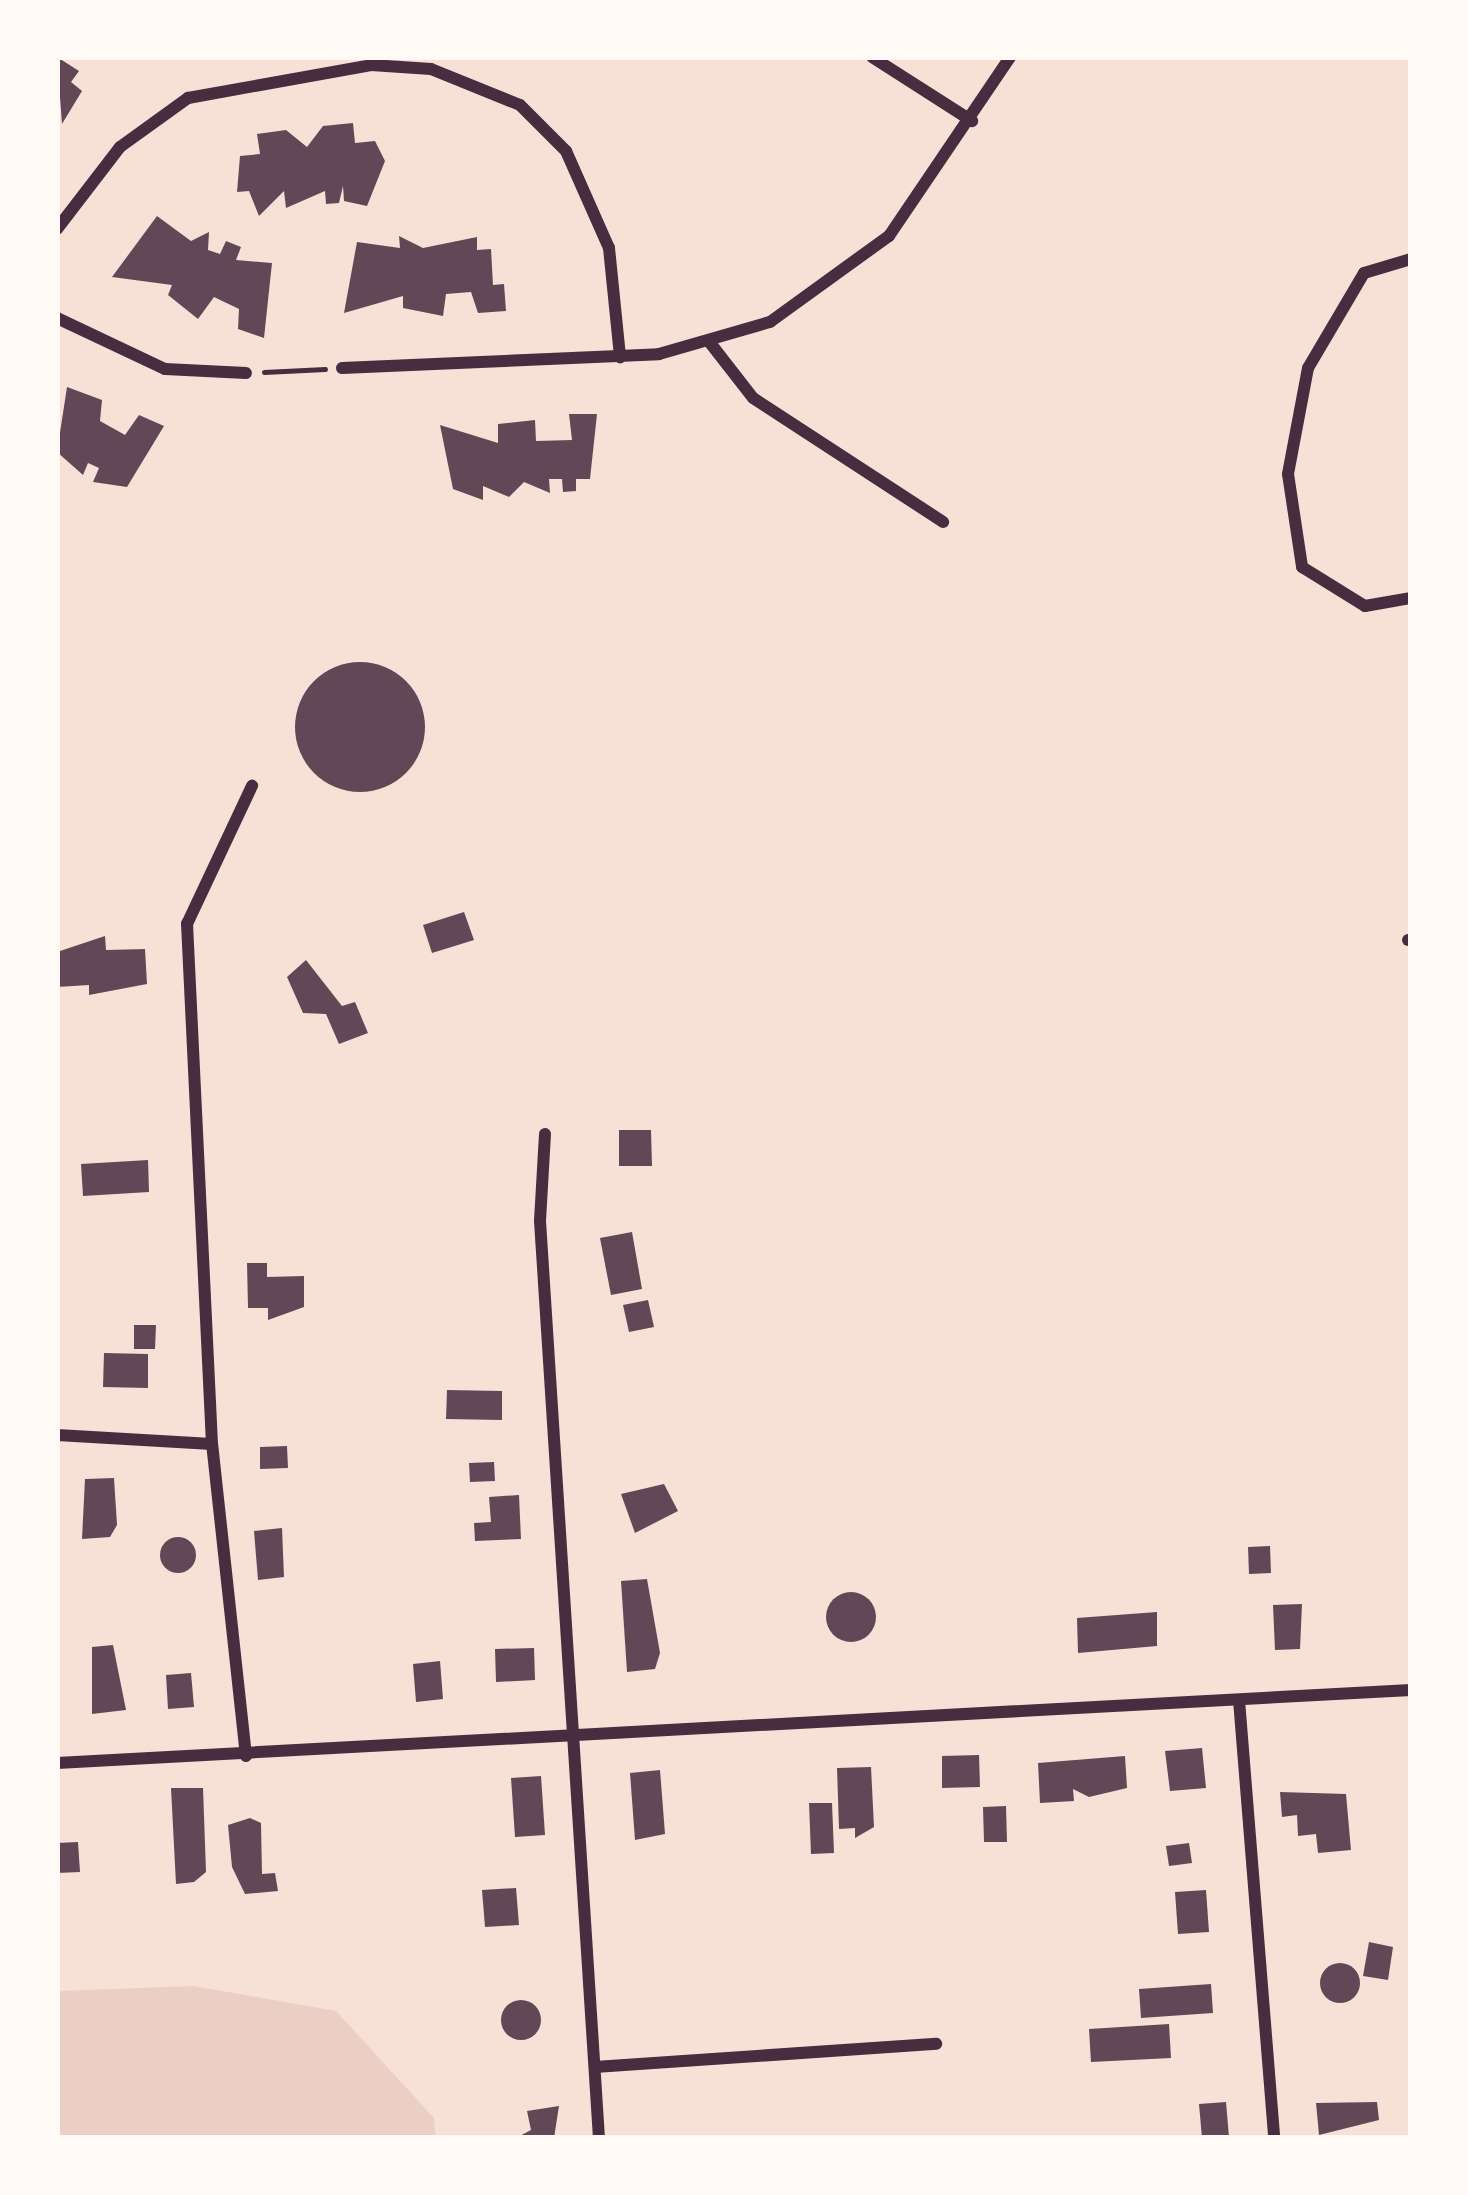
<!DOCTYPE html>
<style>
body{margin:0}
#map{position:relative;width:1468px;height:2195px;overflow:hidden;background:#f7e1d7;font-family:Rubik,sans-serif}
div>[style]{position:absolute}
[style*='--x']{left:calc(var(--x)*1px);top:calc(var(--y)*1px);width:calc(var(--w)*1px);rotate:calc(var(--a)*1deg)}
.green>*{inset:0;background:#ebcfc5}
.building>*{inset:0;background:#644757}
.round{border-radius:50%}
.path>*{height:4.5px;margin:-2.25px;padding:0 2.25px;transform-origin:2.25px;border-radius:2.25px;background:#4a2c40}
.minor>*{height:12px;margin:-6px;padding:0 6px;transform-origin:6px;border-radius:6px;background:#4a2c40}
span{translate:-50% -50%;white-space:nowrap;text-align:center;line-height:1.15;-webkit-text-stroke:12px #fffaf5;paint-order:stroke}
.frame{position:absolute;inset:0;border:60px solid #fffaf5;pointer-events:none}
</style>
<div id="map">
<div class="green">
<div style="clip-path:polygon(194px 1986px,336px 2011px,434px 2118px,436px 2138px,57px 2138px,57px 1991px)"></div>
</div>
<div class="building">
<div style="clip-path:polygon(57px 57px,79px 71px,71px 82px,82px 91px,62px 124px)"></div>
<div style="clip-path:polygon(353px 123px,355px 143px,375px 141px,385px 161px,367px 206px,344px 201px,343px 186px,339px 203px,326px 204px,325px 191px,286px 208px,284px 191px,259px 216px,249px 191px,237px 192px,240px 156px,260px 154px,257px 134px,286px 130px,307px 147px,323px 126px)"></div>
<div style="clip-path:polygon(157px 216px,191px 241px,209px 232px,208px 250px,220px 254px,226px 241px,241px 247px,236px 260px,272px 263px,264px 338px,238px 329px,239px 309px,214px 297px,198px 319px,168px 295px,172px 285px,112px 277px)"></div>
<div style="clip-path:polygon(399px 236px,423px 248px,477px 237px,477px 250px,491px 249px,493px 285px,504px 284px,506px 311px,478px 313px,471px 292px,446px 294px,443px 316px,403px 308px,403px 296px,344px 313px,357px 242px,400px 248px)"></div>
<div style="clip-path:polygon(67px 387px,102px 400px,100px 421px,125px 435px,139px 415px,164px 426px,127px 487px,93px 482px,99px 468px,88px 463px,83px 475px,57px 452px)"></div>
<div style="clip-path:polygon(569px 414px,597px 414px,590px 479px,576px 479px,576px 491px,563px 492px,562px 479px,549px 479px,550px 493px,524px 482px,509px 497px,483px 486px,483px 500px,453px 489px,440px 425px,498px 443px,498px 424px,535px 420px,536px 441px,572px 440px)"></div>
<div class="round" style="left:295px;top:662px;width:130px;height:130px"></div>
<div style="clip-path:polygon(464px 912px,474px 940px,432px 953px,423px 925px)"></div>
<div style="clip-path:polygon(105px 936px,106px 950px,145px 949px,147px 984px,89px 995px,89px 985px,57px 987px,57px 952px)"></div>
<div style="clip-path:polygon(306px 960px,342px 1006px,355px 1002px,368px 1033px,339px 1044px,326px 1014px,303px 1013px,287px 977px)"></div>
<div style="clip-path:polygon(619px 1130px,651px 1130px,652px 1166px,619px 1166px)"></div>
<div style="clip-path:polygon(148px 1160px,149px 1192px,83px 1196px,81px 1164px)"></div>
<div style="clip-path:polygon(632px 1232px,642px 1289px,611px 1295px,600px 1238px)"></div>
<div style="clip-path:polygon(247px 1263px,267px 1263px,267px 1277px,304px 1276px,304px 1307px,268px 1320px,268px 1308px,248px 1308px)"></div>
<div style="clip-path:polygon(648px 1300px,654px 1327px,629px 1332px,623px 1305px)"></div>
<div style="clip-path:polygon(134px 1325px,156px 1325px,155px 1349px,134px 1349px)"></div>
<div style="clip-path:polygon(104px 1353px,148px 1354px,148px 1388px,103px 1387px)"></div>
<div style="clip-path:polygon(447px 1390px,502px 1391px,502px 1420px,446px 1419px)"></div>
<div style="clip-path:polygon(287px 1446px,288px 1468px,260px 1469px,260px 1447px)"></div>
<div style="clip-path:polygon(494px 1462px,495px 1481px,470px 1482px,469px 1463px)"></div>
<div style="clip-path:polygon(114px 1478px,117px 1525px,110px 1537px,82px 1539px,85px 1479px)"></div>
<div style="clip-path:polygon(664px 1484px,678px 1511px,635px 1533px,621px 1494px)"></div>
<div style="clip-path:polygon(519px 1495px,521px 1539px,475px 1541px,474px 1523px,491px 1522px,489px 1497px)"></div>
<div style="clip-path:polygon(282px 1528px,284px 1577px,258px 1580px,254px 1531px)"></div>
<div class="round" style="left:160px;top:1537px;width:36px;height:36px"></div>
<div style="clip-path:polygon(1270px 1546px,1271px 1573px,1249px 1574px,1248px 1547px)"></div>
<div style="clip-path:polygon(647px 1579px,660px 1653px,655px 1669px,627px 1672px,621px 1581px)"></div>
<div class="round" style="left:826px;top:1592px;width:50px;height:50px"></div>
<div style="clip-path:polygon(1302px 1604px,1300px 1649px,1275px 1650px,1273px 1605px)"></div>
<div style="clip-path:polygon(1157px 1612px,1157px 1646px,1078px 1653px,1077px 1618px)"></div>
<div style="clip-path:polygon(113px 1645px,126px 1710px,92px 1714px,92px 1647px)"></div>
<div style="clip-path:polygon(534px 1648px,535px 1680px,496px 1682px,495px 1649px)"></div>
<div style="clip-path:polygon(440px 1661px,443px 1699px,416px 1702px,413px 1664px)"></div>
<div style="clip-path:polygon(191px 1673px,194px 1707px,168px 1709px,166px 1675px)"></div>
<div style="clip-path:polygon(1202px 1748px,1206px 1788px,1170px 1791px,1165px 1751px)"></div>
<div style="clip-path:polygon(979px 1755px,980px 1787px,942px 1788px,942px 1756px)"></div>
<div style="clip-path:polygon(1125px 1756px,1127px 1788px,1089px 1797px,1073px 1789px,1074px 1801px,1040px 1803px,1038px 1763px)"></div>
<div style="clip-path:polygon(871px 1767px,874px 1827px,855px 1838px,855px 1828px,839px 1829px,837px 1768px)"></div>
<div style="clip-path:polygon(660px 1770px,665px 1834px,635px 1840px,630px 1773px)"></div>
<div style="clip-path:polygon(541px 1776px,545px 1835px,515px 1837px,511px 1778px)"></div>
<div style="clip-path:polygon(171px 1788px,203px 1788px,206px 1872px,194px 1882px,176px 1884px)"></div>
<div style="clip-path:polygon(1280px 1792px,1346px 1794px,1351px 1850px,1318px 1853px,1316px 1834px,1298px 1836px,1297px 1815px,1282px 1817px)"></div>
<div style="clip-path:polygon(809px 1803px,832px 1803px,834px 1853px,811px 1854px)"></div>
<div style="clip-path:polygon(1006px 1806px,1007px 1842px,984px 1842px,983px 1807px)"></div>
<div style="clip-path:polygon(250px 1818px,261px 1823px,262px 1874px,275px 1873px,278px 1891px,245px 1894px,232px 1867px,228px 1825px)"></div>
<div style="clip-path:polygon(78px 1842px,80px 1872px,57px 1873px,57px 1843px)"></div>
<div style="clip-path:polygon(1189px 1843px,1192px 1863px,1169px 1866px,1166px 1846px)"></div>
<div style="clip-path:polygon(516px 1888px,519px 1925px,485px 1927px,482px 1890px)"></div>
<div style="clip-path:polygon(1206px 1890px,1209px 1932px,1178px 1934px,1175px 1892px)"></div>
<div style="clip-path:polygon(1369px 1942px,1393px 1947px,1388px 1980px,1363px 1976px)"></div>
<div class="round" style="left:1320px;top:1963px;width:40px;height:40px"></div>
<div style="clip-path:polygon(1211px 1984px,1213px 2013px,1141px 2018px,1139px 1989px)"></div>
<div class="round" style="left:501px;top:2000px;width:40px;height:40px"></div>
<div style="clip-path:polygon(1169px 2024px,1171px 2058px,1091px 2062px,1089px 2029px)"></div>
<div style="clip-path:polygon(1226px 2102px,1229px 2137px,1202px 2138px,1199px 2104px)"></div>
<div style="clip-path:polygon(1377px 2102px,1379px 2120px,1319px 2135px,1316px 2103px)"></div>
<div style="clip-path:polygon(559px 2106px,554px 2138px,516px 2138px,531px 2130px,527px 2111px)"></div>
</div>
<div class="path">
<div style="--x:264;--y:372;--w:61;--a:-2.8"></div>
</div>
<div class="minor">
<div style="--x:872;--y:57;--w:119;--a:32.6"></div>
<div style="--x:57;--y:229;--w:103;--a:-52.5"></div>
<div style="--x:120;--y:147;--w:84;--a:-35.8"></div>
<div style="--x:188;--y:98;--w:186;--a:-10.2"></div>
<div style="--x:371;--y:65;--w:60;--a:3.8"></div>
<div style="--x:431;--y:69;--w:96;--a:22"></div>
<div style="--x:520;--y:105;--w:65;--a:45"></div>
<div style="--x:566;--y:151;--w:106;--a:66.1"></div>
<div style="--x:609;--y:248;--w:110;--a:84.2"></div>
<div style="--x:1411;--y:259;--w:49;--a:163.4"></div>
<div style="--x:1364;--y:273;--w:110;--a:120.5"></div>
<div style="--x:1308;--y:368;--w:108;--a:100.7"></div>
<div style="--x:1288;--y:474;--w:94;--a:81.4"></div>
<div style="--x:1302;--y:567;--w:74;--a:31.8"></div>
<div style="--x:1365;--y:606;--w:47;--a:-9.9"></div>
<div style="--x:57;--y:318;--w:119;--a:25.3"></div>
<div style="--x:165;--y:369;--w:81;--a:2.8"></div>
<div style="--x:711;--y:344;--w:68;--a:52.1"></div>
<div style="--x:753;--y:398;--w:227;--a:33.1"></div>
<div style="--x:342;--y:368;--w:317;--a:-2.5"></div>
<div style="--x:659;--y:354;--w:116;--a:-16.1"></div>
<div style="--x:770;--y:322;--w:147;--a:-35.9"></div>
<div style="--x:889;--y:236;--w:216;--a:-55.9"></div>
<div style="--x:1408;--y:940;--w:3;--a:0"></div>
<div style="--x:545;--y:1134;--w:87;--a:93.3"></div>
<div style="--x:540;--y:1221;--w:919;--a:86.32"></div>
<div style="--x:57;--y:1435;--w:155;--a:3.3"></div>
<div style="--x:1239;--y:1700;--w:439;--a:85.4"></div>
<div style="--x:246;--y:1756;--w:314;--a:-96.2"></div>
<div style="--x:212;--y:1444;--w:521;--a:-92.75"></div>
<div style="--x:187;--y:924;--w:153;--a:-64.8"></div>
<div style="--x:57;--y:1763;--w:1356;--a:-3.09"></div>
<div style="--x:595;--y:2067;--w:342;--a:-3.9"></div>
</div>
<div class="frame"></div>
</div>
